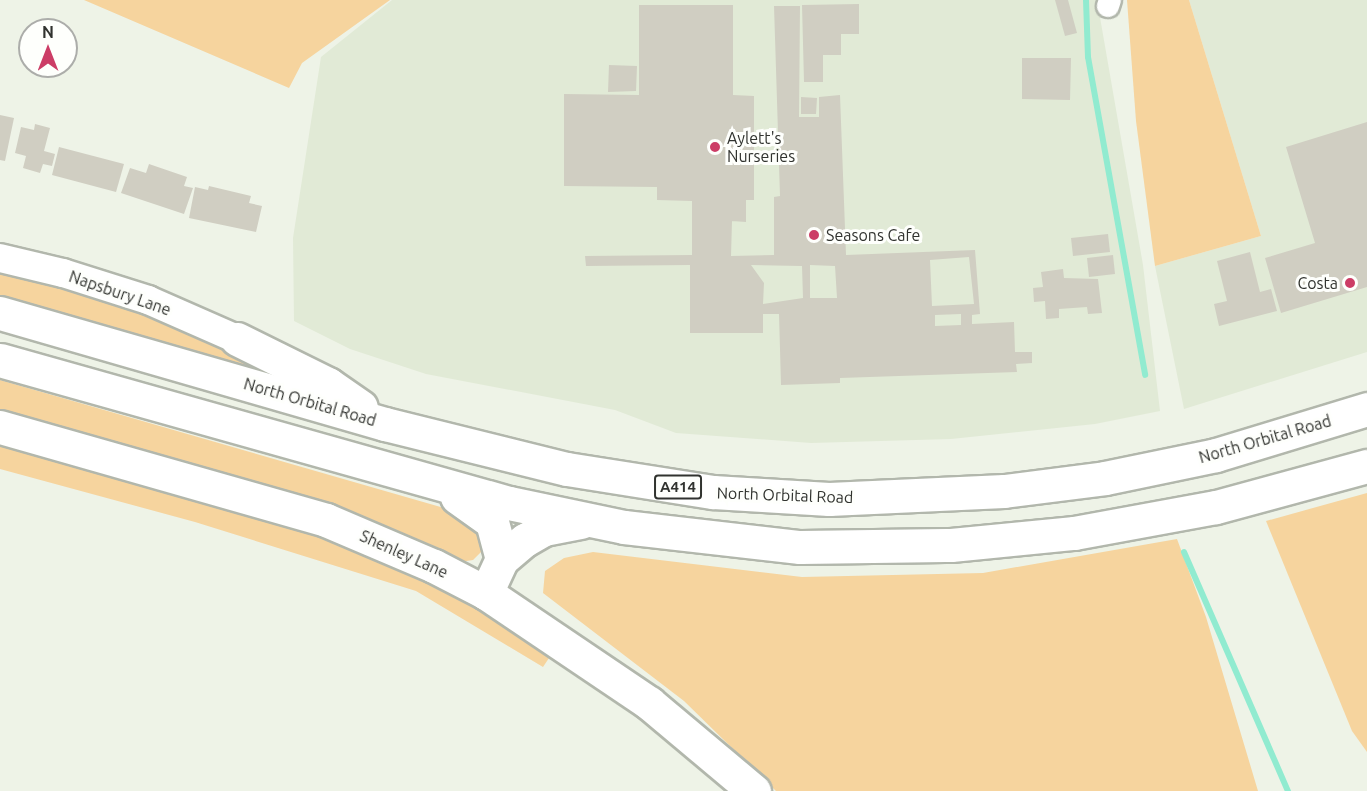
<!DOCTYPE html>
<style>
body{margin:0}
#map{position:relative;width:1367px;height:791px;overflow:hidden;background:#eef3e7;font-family:Ubuntu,sans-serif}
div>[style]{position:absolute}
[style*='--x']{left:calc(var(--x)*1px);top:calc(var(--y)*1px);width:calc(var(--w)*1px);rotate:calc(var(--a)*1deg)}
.built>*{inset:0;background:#e1ead6}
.green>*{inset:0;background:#f6d49e}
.stream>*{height:6px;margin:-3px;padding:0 3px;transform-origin:3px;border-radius:3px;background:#91ebd0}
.building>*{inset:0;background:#d0cec2}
.roads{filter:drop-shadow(2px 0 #b2b7ac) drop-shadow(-2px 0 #b2b7ac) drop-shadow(0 2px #b2b7ac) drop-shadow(0 -2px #b2b7ac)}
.minor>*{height:22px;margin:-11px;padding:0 11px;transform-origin:11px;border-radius:11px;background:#fff}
.tertiary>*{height:28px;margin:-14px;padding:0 14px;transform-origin:14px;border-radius:14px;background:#fff}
.secondary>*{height:33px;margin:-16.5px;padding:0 16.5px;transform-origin:16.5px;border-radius:16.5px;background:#fff}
.trunk>*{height:33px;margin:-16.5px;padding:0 16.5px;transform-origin:16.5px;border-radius:16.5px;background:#fff}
.dots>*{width:16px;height:16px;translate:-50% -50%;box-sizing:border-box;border:3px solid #fefffc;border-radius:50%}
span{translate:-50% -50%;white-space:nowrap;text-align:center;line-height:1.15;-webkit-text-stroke:6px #fefffc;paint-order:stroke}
.shield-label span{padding:2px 4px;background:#fefffc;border:2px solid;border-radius:4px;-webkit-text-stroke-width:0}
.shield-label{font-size:15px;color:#31332f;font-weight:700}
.poi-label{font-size:16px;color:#31332f}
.left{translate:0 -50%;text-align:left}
.right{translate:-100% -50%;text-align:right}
.street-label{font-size:16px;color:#31332f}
.north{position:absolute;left:18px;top:18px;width:60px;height:60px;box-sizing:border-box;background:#fefffc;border:2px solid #acadaa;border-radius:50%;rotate:0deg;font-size:16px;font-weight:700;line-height:24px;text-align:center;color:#31332f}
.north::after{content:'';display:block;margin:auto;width:21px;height:27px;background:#cc3d66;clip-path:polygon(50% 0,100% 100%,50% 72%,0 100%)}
</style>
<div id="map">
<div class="built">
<div style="clip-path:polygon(392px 0,1097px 0,1143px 265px,1160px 411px,1095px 424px,951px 439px,811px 443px,676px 433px,615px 410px,426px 374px,350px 349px,294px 321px,293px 238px,321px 57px)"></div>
<div style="clip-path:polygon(1189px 0,1367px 0,1367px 352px,1184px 409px,1155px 266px,1261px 236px)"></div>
</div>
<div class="green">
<div style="clip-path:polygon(84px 0,390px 0,302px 63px,289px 88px)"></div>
<div style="clip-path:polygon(1127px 0,1189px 0,1261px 236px,1155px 266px,1136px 121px)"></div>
<div style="clip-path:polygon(0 264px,92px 290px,251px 354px,246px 367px,0 295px)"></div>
<div style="clip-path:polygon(0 380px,451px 510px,470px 519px,485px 540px,482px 551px,473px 560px,460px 562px,385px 526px,333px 509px,0 416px)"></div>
<div style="clip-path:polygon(0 439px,208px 497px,389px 562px,452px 591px,551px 655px,543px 667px,416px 591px,195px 522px,0 469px)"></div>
<div style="clip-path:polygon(1367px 493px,1367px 752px,1352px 731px,1266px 521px)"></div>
<div style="clip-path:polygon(1177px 539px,1206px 617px,1258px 791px,776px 791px,684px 701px,543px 593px,545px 571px,564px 558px,593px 552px,802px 577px,983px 573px)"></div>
</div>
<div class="stream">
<div style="--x:1086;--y:0;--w:57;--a:88"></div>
<div style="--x:1088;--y:57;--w:323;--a:79.8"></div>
<div style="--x:1184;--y:552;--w:261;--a:66.5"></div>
</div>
<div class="building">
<div style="clip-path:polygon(1055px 0,1068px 0,1077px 33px,1065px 36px)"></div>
<div style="clip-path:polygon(859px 4px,859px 34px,841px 34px,841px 55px,823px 55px,823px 82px,804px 82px,802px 5px)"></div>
<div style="clip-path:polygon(evenodd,639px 5px,733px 5px,733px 95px,754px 96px,754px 200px,746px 200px,746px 222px,732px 221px,731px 256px,774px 255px,774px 197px,780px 196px,774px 6px,800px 6px,799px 117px,819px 117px,819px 97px,840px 95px,846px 255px,975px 250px,980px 314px,972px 315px,972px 324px,1014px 322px,1015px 352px,1032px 352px,1032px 363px,1016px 364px,1017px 372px,840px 378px,840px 383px,781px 385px,779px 314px,763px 314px,763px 333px,690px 333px,690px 265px,586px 266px,585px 256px,692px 255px,692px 201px,657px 200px,657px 187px,564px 186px,564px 94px,639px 95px,639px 5px,969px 257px,974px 304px,932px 306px,930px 260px,969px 257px,639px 5px,751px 265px,802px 266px,803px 298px,763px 304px,764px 283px,751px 265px,639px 5px,810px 265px,835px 266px,837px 298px,810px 298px,810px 265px,639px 5px,961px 314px,961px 325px,935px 326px,935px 315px,961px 314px)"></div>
<div style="clip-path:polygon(1022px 58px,1071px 58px,1070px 100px,1022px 99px)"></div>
<div style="clip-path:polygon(609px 65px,637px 66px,636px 91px,608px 92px)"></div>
<div style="clip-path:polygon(801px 97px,817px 98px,816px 114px,801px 114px)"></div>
<div style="clip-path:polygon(0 115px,14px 118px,5px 161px,0 160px)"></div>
<div style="clip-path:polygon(1367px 122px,1367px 287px,1281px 313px,1265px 258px,1315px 243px,1286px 147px)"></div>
<div style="clip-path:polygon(35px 124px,50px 128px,44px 151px,55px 154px,52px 166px,43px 164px,40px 173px,23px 168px,26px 156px,15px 153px,21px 127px,34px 130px)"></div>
<div style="clip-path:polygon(59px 147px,124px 164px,116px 192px,52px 175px)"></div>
<div style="clip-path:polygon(149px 164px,187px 177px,184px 186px,193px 188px,184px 214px,121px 193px,130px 168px,146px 173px)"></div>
<div style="clip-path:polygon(209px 186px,251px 196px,249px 203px,262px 206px,256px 232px,189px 218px,195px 187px,208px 190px)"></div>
<div style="clip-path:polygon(1108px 234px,1110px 252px,1073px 256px,1071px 238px)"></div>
<div style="clip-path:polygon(1250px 252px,1260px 292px,1271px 289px,1277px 311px,1219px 326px,1214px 304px,1227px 301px,1217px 261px)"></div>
<div style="clip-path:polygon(1113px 255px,1115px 274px,1089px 277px,1087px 258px)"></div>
<div style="clip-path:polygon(1063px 269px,1064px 278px,1098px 279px,1102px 313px,1088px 314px,1087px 307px,1059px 309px,1059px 318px,1046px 319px,1045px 301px,1034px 302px,1033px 288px,1043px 287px,1041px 272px)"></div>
</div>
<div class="roads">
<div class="minor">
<div style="--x:1108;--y:6;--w:6;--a:-72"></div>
</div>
<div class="tertiary">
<div style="--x:0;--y:258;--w:65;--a:13.4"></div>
<div style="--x:63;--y:273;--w:89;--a:17.6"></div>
<div style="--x:148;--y:300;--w:97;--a:23.7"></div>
</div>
<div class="secondary">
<div style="--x:0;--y:427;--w:339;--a:15.9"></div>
<div style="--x:326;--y:520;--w:117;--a:23.1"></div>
<div style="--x:434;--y:566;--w:59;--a:27.4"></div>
<div style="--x:486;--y:593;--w:197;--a:34"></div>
<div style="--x:649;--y:703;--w:137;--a:40"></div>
</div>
<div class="trunk">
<div style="--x:0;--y:313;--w:401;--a:16.1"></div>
<div style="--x:385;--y:424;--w:187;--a:13.9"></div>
<div style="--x:567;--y:469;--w:148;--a:9"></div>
<div style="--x:713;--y:492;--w:116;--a:3.5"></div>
<div style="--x:829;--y:499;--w:175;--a:-2.6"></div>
<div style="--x:1004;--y:491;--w:102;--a:-7.3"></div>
<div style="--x:1105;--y:478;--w:113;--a:-11.7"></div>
<div style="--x:1216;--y:455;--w:158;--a:-16.9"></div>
<div style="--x:237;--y:339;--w:102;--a:26.3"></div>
<div style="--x:328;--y:384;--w:40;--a:34.9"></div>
<div style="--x:0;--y:360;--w:529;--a:15.69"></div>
<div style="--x:509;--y:503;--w:117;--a:11.8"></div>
<div style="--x:624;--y:527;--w:177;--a:6.5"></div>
<div style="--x:800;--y:547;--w:151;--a:-0.8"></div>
<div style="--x:951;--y:545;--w:124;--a:-5.6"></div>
<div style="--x:1074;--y:533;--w:144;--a:-10.4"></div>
<div style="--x:1216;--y:507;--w:156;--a:-15.2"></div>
<div style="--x:457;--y:497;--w:43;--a:35.5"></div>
<div style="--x:492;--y:522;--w:38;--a:75"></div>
<div style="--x:486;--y:593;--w:38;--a:-65"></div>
<div style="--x:502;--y:559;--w:30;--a:-40"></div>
<div style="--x:525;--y:540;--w:22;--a:-30"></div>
<div style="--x:544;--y:529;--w:38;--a:-11"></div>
</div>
</div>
<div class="dots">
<div style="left:715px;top:147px;background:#cc3d66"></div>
<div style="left:814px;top:235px;background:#cc3d66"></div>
<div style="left:1350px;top:283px;background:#cc3d66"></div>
</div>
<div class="shield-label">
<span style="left:678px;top:487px">A414</span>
</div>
<div class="poi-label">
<span class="left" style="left:727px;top:147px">Aylett's<br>Nurseries</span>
<span class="left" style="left:826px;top:235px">Seasons Cafe</span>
<span class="right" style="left:1338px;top:283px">Costa</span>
</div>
<div class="street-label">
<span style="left:120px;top:293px;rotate:19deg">Napsbury Lane</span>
<span style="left:310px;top:402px;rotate:16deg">North Orbital Road</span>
<span style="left:1265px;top:439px;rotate:-16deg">North Orbital Road</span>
<span style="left:785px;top:495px;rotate:2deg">North Orbital Road</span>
<span style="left:404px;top:554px;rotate:24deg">Shenley Lane</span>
</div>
<div class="north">N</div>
</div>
